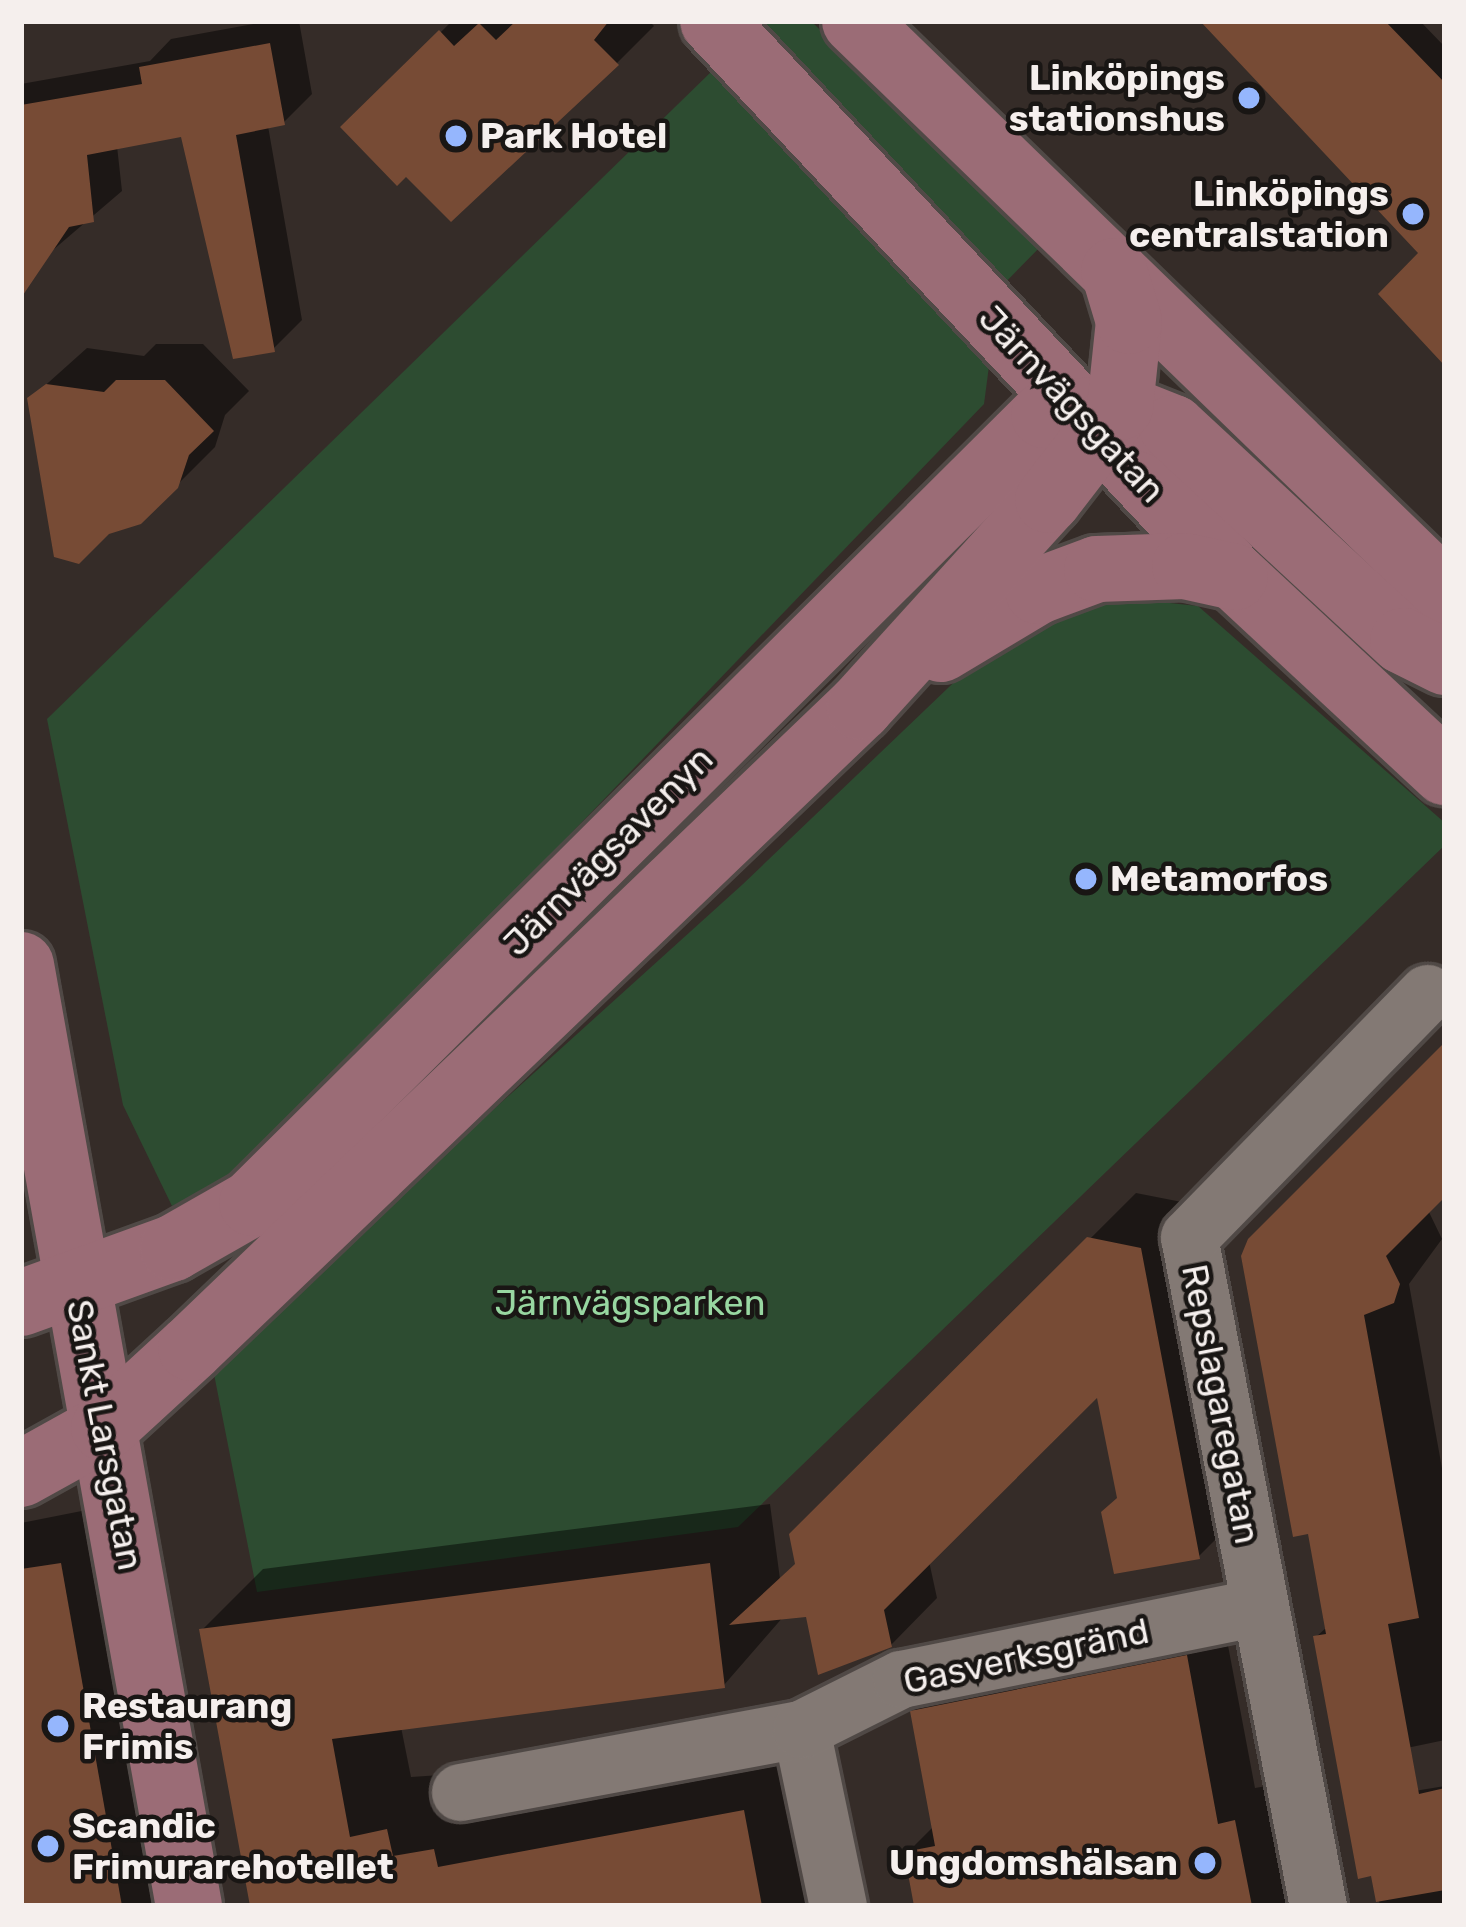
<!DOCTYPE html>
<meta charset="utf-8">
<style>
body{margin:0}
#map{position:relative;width:1466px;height:1927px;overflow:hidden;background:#352c28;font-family:Rubik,sans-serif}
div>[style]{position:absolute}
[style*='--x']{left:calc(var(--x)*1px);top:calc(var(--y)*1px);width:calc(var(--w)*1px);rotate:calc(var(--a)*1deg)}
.green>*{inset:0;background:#2d4c31}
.shadow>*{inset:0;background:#0007}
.building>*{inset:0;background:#774b35}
.roads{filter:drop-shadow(3px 0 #504946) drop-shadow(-3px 0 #504946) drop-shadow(0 3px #504946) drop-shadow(0 -3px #504946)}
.street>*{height:57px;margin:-28.5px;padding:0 28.5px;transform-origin:28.5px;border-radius:28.5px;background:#837974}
.secondary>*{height:66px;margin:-33px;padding:0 33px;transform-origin:33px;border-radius:33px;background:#9b6c76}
.dots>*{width:33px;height:33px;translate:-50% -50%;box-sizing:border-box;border:6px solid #191614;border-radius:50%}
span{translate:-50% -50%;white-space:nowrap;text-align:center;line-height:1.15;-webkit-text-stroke:9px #191614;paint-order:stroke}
.poi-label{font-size:36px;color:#f5efed;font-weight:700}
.right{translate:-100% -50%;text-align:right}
.left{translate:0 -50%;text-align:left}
.street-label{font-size:36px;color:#f5efed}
.park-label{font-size:36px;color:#98d7a1}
.frame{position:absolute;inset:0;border:24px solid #f5efed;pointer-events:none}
</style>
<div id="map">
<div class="green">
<div style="clip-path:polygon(751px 21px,811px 21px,1042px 245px,1000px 288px)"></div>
<div style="clip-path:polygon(713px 70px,989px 366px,984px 404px,286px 1130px,218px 1185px,172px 1206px,123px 1105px,47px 719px)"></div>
<div style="clip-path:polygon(1122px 598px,1198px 606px,1445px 823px,1445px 845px,738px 1527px,257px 1592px,212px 1364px,743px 884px,972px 665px,1065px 614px)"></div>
</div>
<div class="shadow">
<div style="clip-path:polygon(269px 21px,299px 21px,312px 94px,283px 123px,268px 126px,302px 320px,273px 349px,183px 134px,117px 146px,122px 191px,46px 256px,21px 261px,21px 84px,150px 61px,171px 39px)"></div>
<div style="clip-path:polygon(452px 21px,649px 21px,654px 26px,617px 63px,406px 172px,345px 127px)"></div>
<div style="clip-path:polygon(1204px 21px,1420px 21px,1445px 47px,1445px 362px,1422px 253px)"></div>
<div style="clip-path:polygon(156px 344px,203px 344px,249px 391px,225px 415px,215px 447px,140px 522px,30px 399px,87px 348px,144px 356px)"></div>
<div style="clip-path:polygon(21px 1024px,32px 1179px,21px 1190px)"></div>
<div style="clip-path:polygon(1445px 1046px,1445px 1193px,1428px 1210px,1442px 1239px,1409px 1284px,1445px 1485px,1445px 1740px,1340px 1762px,1316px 1637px,1328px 1626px,1310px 1530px,1296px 1533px)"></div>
<div style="clip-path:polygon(1136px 1193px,1187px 1203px,1245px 1510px,1199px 1556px,1120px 1498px,1099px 1392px,929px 1561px,937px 1598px,891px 1645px,820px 1671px,809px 1614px,784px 1616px,724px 1685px,401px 1727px,411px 1777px,804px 1750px,835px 1906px,253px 1906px,202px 1630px,263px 1569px,770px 1504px,780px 1579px,798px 1562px,793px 1535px)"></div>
<div style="clip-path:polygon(122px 1503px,194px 1906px,21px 1906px,21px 1523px)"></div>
<div style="clip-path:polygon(1223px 1619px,1255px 1788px,1272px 1785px,1311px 1906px,917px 1906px,907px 1853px,934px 1826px,913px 1712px,951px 1675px)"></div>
<div style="clip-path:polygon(1445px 1786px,1445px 1906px,1380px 1906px,1373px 1872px,1396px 1794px)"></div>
</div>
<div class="building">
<div style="clip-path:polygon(516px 21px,609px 21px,594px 40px,619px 65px,451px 222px,406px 177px,397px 186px,340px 127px,439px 30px,454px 46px,479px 23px,496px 40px)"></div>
<div style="clip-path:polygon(1200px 21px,1385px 21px,1445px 83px,1445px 366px,1378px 294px,1418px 253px)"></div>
<div style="clip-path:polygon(270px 43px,285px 125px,236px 135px,275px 352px,233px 359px,181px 137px,87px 155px,94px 222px,69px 227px,21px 298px,21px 105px,142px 84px,139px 67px)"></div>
<div style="clip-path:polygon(116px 380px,165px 380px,214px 431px,189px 455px,178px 488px,141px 524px,109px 534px,79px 564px,54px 557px,27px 398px,46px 384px,104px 392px)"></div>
<div style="clip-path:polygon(1445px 1042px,1445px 1197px,1386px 1256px,1400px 1284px,1394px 1303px,1364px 1315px,1419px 1618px,1388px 1624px,1419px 1794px,1445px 1788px,1445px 1890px,1376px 1902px,1371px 1876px,1358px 1879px,1313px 1636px,1326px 1634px,1308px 1534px,1293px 1537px,1241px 1256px,1248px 1239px)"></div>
<div style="clip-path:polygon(1087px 1237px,1141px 1248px,1200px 1559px,1114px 1574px,1101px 1512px,1117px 1498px,1097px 1398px,884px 1610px,892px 1647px,818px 1675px,806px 1617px,729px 1625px,795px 1564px,789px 1534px)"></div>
<div style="clip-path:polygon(61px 1563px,122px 1906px,21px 1906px,21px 1569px)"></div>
<div style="clip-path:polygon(710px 1563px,725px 1688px,332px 1739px,350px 1837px,387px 1829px,393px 1856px,434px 1849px,438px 1867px,744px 1810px,762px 1906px,250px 1906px,199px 1629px)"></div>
<div style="clip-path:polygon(1187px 1655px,1218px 1824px,1235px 1820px,1252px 1906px,914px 1906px,904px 1852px,935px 1846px,910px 1711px)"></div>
</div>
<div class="roads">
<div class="street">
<div style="--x:801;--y:1729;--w:181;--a:78.2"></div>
<div style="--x:460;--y:1792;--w:347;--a:-10.5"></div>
<div style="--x:801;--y:1729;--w:112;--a:-26.6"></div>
<div style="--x:901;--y:1679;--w:365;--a:-11.4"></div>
<div style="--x:1318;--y:1906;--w:681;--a:-100.91"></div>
<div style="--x:1189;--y:1237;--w:341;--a:-45.7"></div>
</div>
<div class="secondary">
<div style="--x:713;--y:21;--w:763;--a:46.81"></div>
<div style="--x:1235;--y:577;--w:287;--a:42.9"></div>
<div style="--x:855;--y:21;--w:822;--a:44.11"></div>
<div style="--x:941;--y:649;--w:113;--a:-30.9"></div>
<div style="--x:1038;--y:591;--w:63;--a:-20.4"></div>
<div style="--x:1097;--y:569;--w:88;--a:-2"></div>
<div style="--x:1185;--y:566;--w:51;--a:12.4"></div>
<div style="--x:21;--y:965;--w:956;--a:79.88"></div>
<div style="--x:21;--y:1303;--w:162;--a:-19.9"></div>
<div style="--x:173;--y:1248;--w:91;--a:-29.7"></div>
<div style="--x:252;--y:1203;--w:1117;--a:-44.85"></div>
<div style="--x:1044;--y:415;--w:76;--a:-6"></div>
<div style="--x:1120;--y:407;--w:57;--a:21.6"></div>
<div style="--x:1173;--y:428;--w:313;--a:42.8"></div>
<div style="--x:1403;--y:641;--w:47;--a:26.6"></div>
<div style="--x:21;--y:1474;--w:95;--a:-29"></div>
<div style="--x:104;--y:1428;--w:118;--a:-42.6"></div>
<div style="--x:191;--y:1348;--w:927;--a:-43.78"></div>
<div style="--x:860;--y:707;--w:280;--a:-47.8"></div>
<div style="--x:1048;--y:500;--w:118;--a:-52.3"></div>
<div style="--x:1120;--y:407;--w:86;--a:-84"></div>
<div style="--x:1129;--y:321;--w:52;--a:-106.7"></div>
</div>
</div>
<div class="dots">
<div style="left:1249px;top:98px;background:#95b6fd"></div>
<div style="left:456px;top:136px;background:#95b6fd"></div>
<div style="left:1413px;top:214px;background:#95b6fd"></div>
<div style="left:1086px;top:879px;background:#95b6fd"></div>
<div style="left:58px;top:1726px;background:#95b6fd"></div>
<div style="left:48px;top:1846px;background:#95b6fd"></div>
<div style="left:1205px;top:1863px;background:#95b6fd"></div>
</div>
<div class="poi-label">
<span class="right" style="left:1225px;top:98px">Linköpings<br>stationshus</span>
<span class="left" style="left:480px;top:136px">Park Hotel</span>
<span class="right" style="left:1389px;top:214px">Linköpings<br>centralstation</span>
<span class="left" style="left:1110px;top:879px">Metamorfos</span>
<span class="left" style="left:82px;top:1726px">Restaurang<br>Frimis</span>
<span class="left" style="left:72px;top:1846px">Scandic<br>Frimurarehotellet</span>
<span class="right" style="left:1178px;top:1863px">Ungdomshälsan</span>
</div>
<div class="street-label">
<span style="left:1072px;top:404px;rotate:47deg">Järnvägsgatan</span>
<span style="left:608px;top:851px;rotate:-45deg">Järnvägsavenyn</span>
<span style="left:1221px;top:1404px;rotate:79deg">Repslagaregatan</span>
<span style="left:105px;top:1435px;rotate:79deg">Sankt Larsgatan</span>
<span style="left:1026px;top:1656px;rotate:-12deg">Gasverksgränd</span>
</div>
<div class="park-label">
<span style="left:630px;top:1303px">Järnvägsparken</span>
</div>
<div class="frame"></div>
</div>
